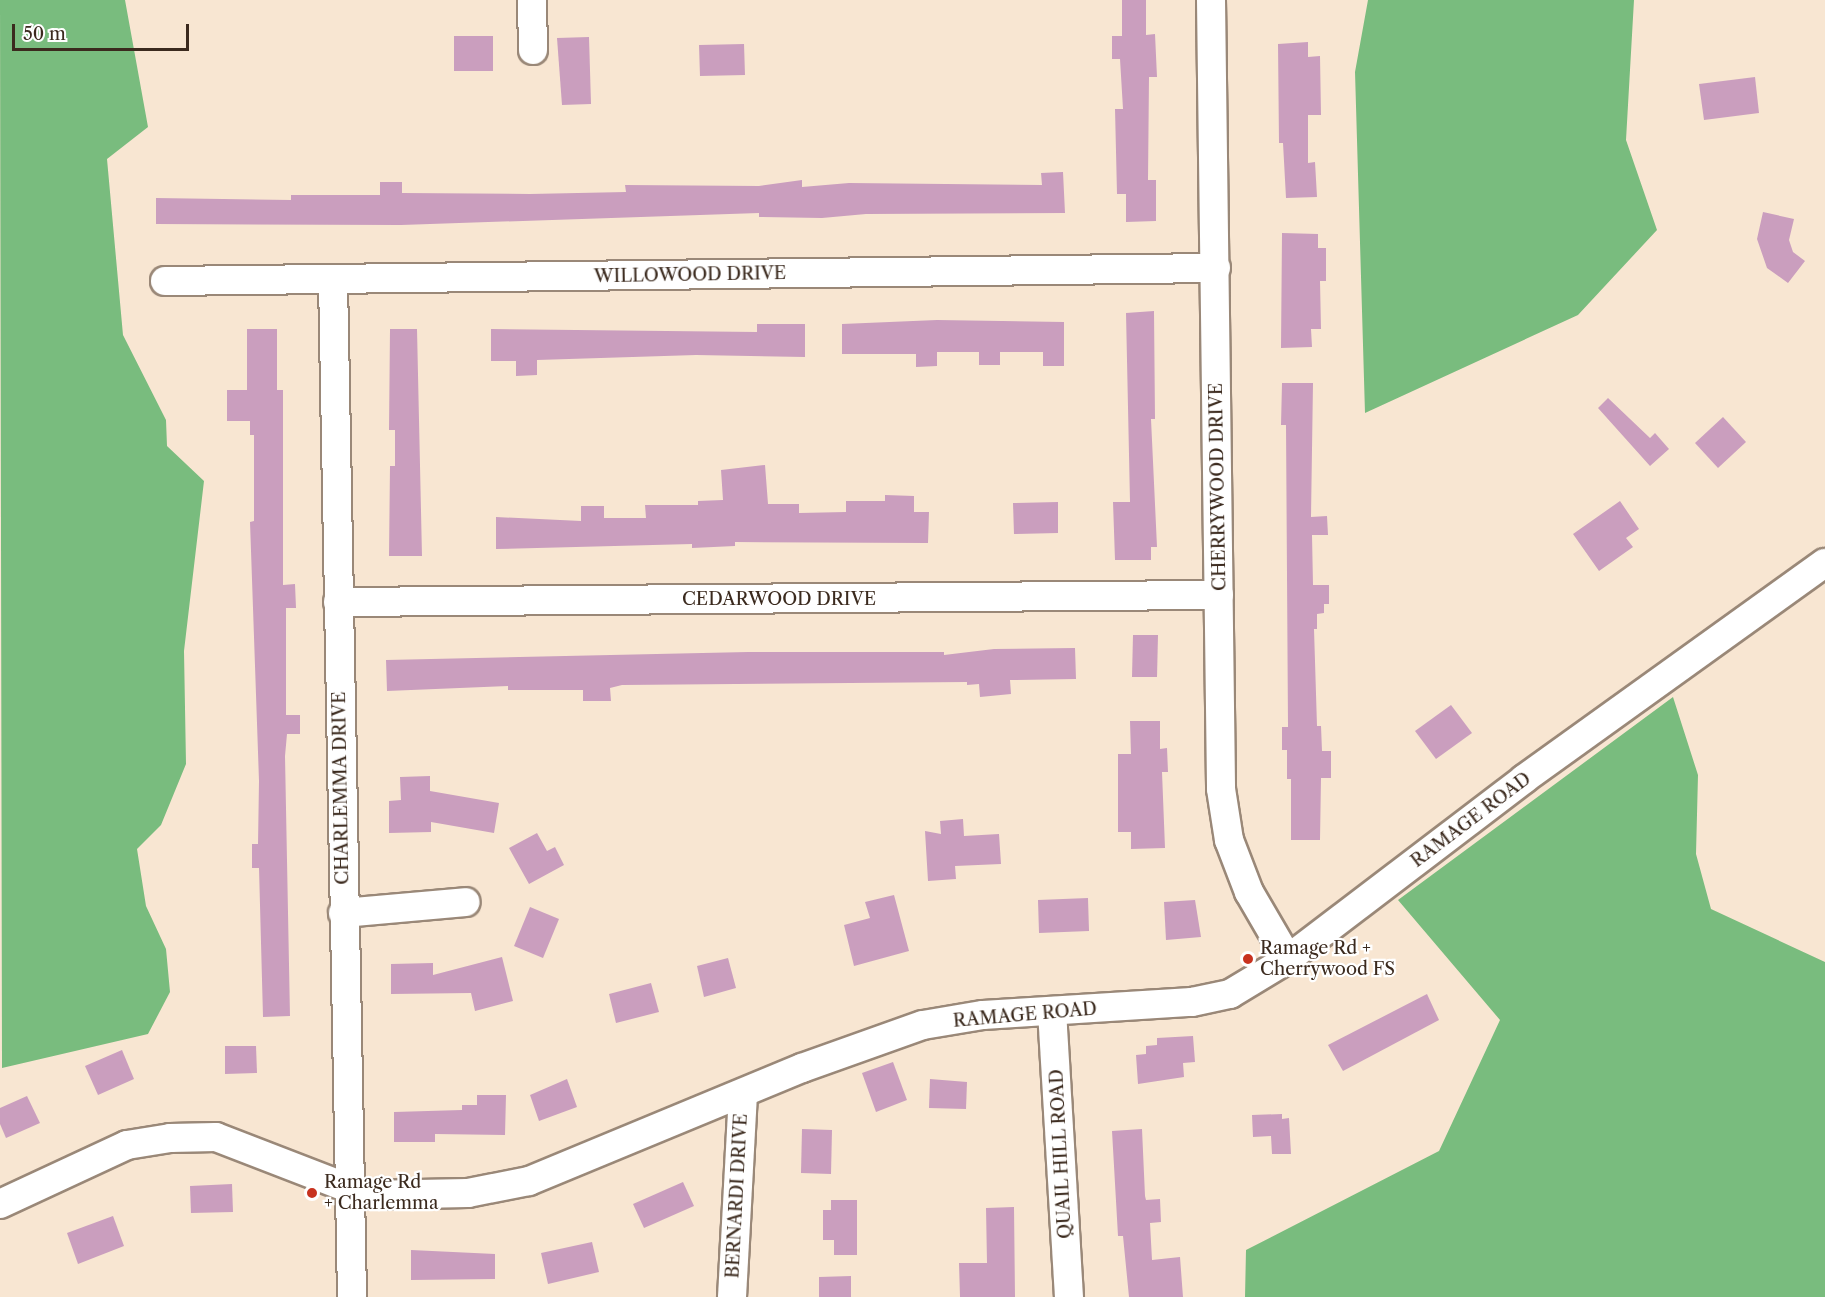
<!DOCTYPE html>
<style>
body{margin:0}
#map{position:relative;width:1825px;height:1297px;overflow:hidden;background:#f8e6d2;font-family:"Libre Caslon Text",serif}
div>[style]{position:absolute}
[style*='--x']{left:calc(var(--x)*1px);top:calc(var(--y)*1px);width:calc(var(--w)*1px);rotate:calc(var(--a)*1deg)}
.forest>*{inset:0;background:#79bc7e}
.building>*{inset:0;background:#ca9ebe}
.roads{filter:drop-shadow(2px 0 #9a8878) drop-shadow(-2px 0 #9a8878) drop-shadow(0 2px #9a8878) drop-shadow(0 -2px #9a8878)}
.minor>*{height:28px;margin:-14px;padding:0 14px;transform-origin:14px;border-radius:14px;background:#fff}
.dots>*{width:16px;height:16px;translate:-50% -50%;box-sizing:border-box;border:3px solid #fff;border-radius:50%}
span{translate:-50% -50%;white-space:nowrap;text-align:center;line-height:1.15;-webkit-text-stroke:4.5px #fff;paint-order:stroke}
.street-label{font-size:18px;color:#3b2a1e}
.poi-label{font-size:18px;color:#3b2a1e}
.left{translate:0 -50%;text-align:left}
.scale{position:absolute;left:12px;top:24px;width:177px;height:27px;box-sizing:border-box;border:3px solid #3b2a1e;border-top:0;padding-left:8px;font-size:18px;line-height:21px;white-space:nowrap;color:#3b2a1e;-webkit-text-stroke:4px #fff;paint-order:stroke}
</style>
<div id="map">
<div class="forest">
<div style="clip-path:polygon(0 0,125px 0,148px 127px,107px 159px,123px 335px,166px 420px,167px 446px,204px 481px,184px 651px,186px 764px,161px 825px,137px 849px,146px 906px,166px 949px,170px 992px,148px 1034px,2px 1068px)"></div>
<div style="clip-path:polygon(1368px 0,1634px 0,1626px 140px,1657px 230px,1578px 315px,1365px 413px,1355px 72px)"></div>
<div style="clip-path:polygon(1673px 697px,1698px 775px,1696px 854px,1711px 909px,1825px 962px,1825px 1297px,1245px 1297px,1246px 1250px,1439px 1151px,1500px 1020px,1398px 900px)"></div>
</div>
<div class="building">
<div style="clip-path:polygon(1122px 0,1146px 0,1146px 35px,1155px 34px,1157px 77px,1149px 77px,1148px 180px,1156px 180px,1156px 221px,1126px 222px,1126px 194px,1117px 194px,1115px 109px,1123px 109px,1120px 59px,1112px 59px,1112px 36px,1122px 36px)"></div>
<div style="clip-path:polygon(454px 36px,493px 36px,493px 71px,454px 71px)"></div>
<div style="clip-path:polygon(589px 37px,591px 104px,562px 105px,557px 38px)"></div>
<div style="clip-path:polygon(1308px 42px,1308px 57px,1320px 56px,1321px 115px,1308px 115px,1308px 163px,1315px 162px,1317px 197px,1286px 198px,1283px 143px,1279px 143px,1278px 44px)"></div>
<div style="clip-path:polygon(744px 44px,745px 75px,700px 76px,699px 45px)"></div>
<div style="clip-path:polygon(1755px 77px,1759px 113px,1704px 120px,1699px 84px)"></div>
<div style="clip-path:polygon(1063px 172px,1065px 213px,866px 214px,822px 218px,759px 217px,759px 213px,401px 225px,156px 224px,156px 198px,291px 200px,291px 195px,380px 195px,380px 182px,402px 182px,402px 193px,530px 194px,626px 192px,625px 185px,759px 186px,802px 180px,802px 187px,849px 183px,1042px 185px,1041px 173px)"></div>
<div style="clip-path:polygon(1763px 212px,1794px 219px,1789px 240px,1793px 252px,1805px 261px,1788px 283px,1767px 268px,1757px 239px)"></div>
<div style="clip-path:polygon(1282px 233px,1318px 234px,1318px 248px,1326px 248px,1326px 281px,1320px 281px,1321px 329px,1311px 329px,1312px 347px,1281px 348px)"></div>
<div style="clip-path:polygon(1154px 311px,1155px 419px,1151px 419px,1157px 547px,1151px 547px,1151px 560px,1115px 560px,1113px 502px,1130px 502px,1126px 313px)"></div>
<div style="clip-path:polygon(937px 320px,1064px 322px,1064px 366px,1043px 366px,1043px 352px,1000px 352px,1000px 365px,979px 365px,979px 352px,937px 352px,937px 366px,916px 367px,916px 354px,842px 354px,842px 324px)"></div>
<div style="clip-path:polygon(757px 324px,805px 324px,805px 357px,696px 355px,537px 360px,537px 375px,516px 376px,516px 361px,491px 361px,491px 329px,757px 332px)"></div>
<div style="clip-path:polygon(247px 329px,277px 329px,277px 390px,283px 390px,283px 585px,295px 584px,296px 608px,286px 608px,286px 715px,300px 715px,300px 734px,287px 734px,285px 756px,290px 1016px,263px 1017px,259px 868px,252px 868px,252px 844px,258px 844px,259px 781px,250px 522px,254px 521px,254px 435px,250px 435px,250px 421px,227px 421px,227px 390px,247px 390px)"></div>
<div style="clip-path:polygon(390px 329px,417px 329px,422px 556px,389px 556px,390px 466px,395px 466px,395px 430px,389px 430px)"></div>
<div style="clip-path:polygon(1282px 383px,1313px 383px,1311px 517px,1327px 516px,1328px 535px,1312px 535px,1313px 585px,1329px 585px,1329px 604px,1324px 604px,1324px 613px,1317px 614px,1317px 629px,1314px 629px,1317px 726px,1321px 726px,1322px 751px,1331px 751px,1331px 778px,1321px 778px,1320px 840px,1291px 840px,1291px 779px,1287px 779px,1287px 750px,1282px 750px,1282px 727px,1288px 727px,1286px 425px,1281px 425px)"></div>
<div style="clip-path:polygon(1608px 398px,1650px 438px,1655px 433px,1669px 449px,1650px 466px,1598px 408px)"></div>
<div style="clip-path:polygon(1723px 417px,1746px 442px,1718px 468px,1695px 443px)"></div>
<div style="clip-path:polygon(765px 465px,768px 504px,799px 504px,799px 513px,846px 512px,846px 501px,885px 501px,885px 495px,914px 496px,914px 512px,929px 512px,928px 543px,735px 542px,735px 546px,692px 548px,692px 544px,496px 549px,496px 517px,581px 521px,581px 506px,604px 506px,604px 518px,646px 518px,645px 505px,698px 505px,698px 501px,723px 500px,721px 470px)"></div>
<div style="clip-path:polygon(1620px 501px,1639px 529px,1626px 538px,1633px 547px,1599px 571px,1573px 534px)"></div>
<div style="clip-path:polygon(1058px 502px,1058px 533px,1014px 534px,1013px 503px)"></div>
<div style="clip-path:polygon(1133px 635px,1158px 635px,1157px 677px,1132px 677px)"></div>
<div style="clip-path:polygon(1075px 648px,1076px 679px,1010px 680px,1011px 694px,980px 697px,979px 684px,967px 685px,967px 682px,622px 685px,610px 688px,611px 701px,583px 701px,583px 690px,508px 690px,508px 686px,387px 691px,386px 660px,748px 652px,944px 652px,944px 655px,994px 649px)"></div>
<div style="clip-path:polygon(1451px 705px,1472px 733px,1436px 759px,1415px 731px)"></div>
<div style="clip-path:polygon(1130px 721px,1160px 721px,1160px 749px,1167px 748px,1168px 772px,1162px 772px,1165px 848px,1131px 849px,1131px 832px,1118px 832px,1118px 754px,1131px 754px)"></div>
<div style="clip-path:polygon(430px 776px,430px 791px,499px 803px,494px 833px,431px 822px,431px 832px,389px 833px,389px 801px,401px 800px,400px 777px)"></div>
<div style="clip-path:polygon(963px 819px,964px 836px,999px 834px,1001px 864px,955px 866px,956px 879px,928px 881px,925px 831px,941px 834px,940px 821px)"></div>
<div style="clip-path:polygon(537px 833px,547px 851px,555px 847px,564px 865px,529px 884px,509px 848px)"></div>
<div style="clip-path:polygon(894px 895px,909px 951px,854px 966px,844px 925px,870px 918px,865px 902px)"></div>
<div style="clip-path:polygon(1088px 898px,1089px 931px,1039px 933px,1038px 900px)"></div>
<div style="clip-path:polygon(1195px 900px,1201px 937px,1166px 940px,1164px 902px)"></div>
<div style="clip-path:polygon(530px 907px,559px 919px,543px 958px,514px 946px)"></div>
<div style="clip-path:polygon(502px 957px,513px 1001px,475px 1011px,471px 993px,391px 994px,391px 964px,433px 963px,433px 975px)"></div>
<div style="clip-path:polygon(728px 958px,736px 988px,704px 997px,697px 966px)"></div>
<div style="clip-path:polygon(651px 983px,659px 1012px,616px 1023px,609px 994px)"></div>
<div style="clip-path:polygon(1427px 994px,1439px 1020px,1343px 1071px,1328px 1045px)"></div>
<div style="clip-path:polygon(1193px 1036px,1195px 1062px,1183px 1063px,1184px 1077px,1138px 1084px,1136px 1055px,1146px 1054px,1146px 1046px,1157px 1045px,1157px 1038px)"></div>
<div style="clip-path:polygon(225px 1046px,256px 1046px,257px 1073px,225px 1074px)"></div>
<div style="clip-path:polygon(122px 1050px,134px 1079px,98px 1095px,85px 1066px)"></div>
<div style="clip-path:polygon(893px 1062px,907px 1100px,876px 1112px,862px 1073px)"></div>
<div style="clip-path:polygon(567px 1079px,577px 1107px,539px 1121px,530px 1095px)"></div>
<div style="clip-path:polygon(930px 1079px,967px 1082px,966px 1109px,929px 1108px)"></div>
<div style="clip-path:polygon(477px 1095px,506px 1095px,505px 1135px,435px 1134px,435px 1142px,394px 1142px,394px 1112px,462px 1110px,462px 1105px,477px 1105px)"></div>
<div style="clip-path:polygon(27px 1096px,40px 1123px,6px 1138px,0 1124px,0 1108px)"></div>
<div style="clip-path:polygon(1282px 1114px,1282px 1119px,1289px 1118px,1291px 1154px,1272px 1154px,1271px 1136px,1253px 1137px,1252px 1115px)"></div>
<div style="clip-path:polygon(802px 1129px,832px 1130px,831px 1174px,801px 1173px)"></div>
<div style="clip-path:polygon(1142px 1129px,1145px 1196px,1146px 1200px,1160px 1199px,1161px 1222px,1150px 1223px,1152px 1260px,1180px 1257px,1183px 1297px,1129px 1297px,1123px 1236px,1118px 1236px,1112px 1131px)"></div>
<div style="clip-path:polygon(683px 1182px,694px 1206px,644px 1228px,633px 1204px)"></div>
<div style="clip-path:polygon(232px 1184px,233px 1212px,191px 1213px,190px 1186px)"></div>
<div style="clip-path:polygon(831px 1200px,857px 1200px,857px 1255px,834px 1255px,834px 1240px,823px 1240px,823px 1210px,831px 1210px)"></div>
<div style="clip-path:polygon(1014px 1207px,1015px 1297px,960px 1297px,959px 1263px,987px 1263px,986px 1208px)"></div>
<div style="clip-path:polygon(113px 1216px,124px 1246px,78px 1264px,67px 1233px)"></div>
<div style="clip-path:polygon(592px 1242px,599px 1272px,548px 1284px,541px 1253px)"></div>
<div style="clip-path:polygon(411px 1250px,495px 1254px,495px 1279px,411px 1280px)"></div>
<div style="clip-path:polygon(851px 1276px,851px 1297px,819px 1297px,819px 1277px)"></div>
</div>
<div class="roads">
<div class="minor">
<div style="--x:532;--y:0;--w:50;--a:88.9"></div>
<div style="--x:1211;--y:0;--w:789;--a:89.27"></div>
<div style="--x:1221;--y:789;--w:52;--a:81.1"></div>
<div style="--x:1229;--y:840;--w:56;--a:69"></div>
<div style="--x:1249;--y:892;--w:78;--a:59.8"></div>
<div style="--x:333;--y:280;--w:1017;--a:88.93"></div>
<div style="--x:165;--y:281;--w:1051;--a:-0.71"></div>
<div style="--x:338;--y:602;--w:881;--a:-0.46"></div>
<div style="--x:343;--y:913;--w:123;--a:-5.1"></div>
<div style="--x:1052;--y:1011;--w:287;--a:86.6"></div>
<div style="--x:0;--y:1204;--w:140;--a:-24.9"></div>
<div style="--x:127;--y:1145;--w:44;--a:-9.2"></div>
<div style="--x:170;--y:1138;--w:46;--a:-1.2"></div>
<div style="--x:216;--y:1137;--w:161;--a:21.1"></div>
<div style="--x:366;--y:1195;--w:102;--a:-1.1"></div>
<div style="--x:468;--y:1193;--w:62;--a:-11.1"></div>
<div style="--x:529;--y:1181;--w:295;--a:-22.5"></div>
<div style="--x:802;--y:1068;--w:128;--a:-19.6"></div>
<div style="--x:923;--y:1025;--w:61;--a:-9.5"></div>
<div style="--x:983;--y:1015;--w:209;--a:-3.6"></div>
<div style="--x:1192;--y:1002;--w:39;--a:-12"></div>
<div style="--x:1230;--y:994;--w:68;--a:-31.1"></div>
<div style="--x:1288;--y:959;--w:297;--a:-37.3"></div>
<div style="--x:1524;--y:779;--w:370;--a:-35.7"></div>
<div style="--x:732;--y:1297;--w:203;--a:-86.9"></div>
</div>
</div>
<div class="dots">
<div style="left:1248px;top:959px;background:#c8321e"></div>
<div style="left:312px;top:1193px;background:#c8321e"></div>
</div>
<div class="street-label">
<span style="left:690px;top:275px;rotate:-1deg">WILLOWOOD DRIVE</span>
<span style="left:1218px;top:487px;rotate:-91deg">CHERRYWOOD DRIVE</span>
<span style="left:779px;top:599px">CEDARWOOD DRIVE</span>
<span style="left:341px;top:788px;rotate:-91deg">CHARLEMMA DRIVE</span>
<span style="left:1471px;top:820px;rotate:-37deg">RAMAGE ROAD</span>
<span style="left:1025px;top:1015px;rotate:-5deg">RAMAGE ROAD</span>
<span style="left:1061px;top:1154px;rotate:-93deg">QUAIL HILL ROAD</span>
<span style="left:737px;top:1196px;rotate:-87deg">BERNARDI DRIVE</span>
</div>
<div class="poi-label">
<span class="left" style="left:1260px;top:959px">Ramage Rd +<br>Cherrywood FS</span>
<span class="left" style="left:324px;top:1193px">Ramage Rd<br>+ Charlemma</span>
</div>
<div class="scale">50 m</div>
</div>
